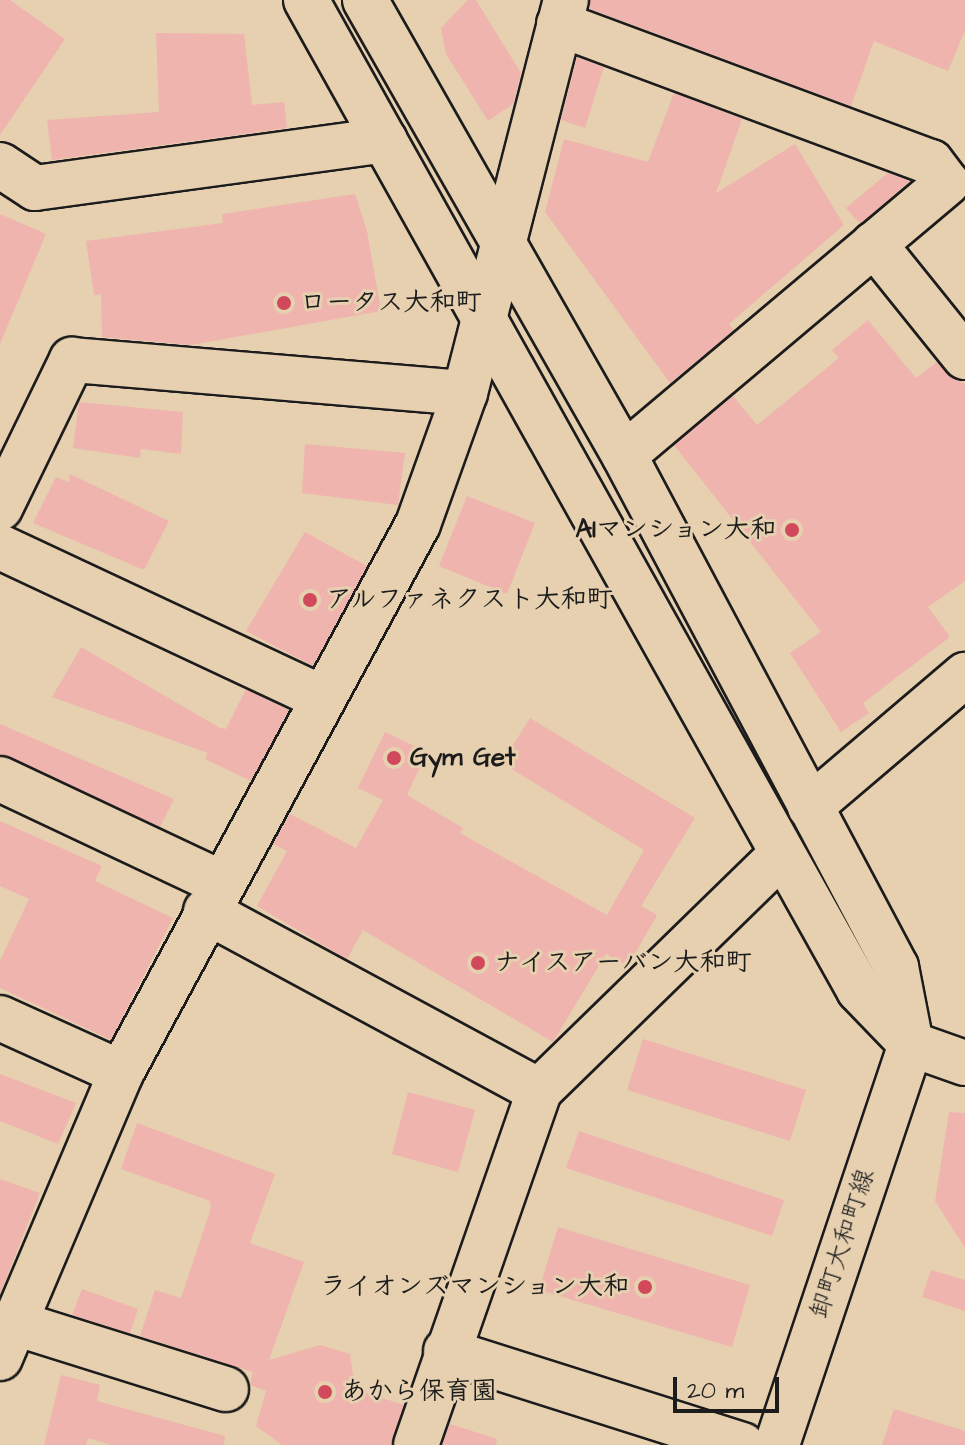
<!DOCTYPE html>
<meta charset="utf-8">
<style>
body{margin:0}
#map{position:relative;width:965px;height:1445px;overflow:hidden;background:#e6d0af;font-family:"Architects Daughter","Klee One",sans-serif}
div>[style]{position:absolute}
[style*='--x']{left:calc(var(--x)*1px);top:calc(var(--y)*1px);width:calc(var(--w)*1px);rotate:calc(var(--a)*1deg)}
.building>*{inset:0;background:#efb4ae}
.roads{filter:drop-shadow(2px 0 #1c1c1c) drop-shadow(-2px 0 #1c1c1c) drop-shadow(0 2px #1c1c1c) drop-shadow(0 -2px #1c1c1c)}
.minor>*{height:44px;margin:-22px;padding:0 22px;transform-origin:22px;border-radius:22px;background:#e6d0af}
.dots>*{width:22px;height:22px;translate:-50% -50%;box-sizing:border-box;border:4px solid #e6d0af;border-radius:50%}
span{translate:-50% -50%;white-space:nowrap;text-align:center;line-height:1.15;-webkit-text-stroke:6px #e6d0af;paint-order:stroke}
.poi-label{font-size:26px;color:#1c1c1c;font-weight:700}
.left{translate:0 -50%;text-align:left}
.right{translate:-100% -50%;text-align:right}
.street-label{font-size:26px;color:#1c1c1c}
.scale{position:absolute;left:673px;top:1377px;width:106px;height:36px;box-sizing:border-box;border:4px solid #1c1c1c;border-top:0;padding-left:10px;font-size:24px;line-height:28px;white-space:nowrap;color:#1c1c1c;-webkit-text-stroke:6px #e6d0af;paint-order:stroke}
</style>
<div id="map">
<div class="building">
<div style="clip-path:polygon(0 0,10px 0,65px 39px,0 135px)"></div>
<div style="clip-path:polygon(468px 0,476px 0,521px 73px,513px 104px,488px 121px,446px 54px,441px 28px)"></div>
<div style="clip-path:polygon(965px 0,965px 30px,948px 71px,874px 41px,851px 106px,590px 9px,590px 0)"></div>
<div style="clip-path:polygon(156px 33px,244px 34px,252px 105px,284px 102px,287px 128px,52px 160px,47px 120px,159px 112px)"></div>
<div style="clip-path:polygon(577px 57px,604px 67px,585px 128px,561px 120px)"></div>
<div style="clip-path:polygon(674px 93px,742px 119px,716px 193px,795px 144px,844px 225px,729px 324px,734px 330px,670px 383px,545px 212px,564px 139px,648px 162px)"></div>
<div style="clip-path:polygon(888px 173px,910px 181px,860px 224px,846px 208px)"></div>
<div style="clip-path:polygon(355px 194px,367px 231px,381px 311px,191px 345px,102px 337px,101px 294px,94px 295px,86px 241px,223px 223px,222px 214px)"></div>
<div style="clip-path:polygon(0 214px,46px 234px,0 344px)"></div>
<div style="clip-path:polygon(868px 320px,916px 378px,937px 362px,965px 384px,965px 581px,928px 607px,950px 637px,863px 703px,869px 713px,841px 732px,790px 653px,821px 632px,674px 445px,733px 396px,757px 425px,839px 358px,832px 350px)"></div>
<div style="clip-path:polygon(79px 402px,183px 412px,181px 454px,141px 449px,140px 458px,73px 448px)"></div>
<div style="clip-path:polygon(305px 444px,405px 453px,398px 505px,302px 493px)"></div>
<div style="clip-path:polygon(70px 474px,169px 521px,144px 570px,33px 523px,56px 477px,69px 482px)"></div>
<div style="clip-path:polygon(467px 496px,535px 523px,507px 594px,439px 566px)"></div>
<div style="clip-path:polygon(305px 532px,367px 566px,313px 666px,246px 631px)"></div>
<div style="clip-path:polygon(81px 647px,220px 728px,226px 729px,246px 689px,289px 710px,251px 781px,205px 759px,208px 753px,52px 697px)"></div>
<div style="clip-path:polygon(530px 718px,695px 818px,641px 906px,657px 915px,628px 966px,606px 954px,553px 1042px,363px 930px,347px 959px,257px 906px,287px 851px,273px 844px,290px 814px,356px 848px,383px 800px,358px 788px,385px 732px,427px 752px,407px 795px,463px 828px,460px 833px,607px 915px,644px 850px,502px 763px)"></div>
<div style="clip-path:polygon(0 724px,174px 799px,160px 827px,0 754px)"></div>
<div style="clip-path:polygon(0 821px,102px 866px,95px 881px,173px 918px,111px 1040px,0 988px,0 961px,29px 899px,0 886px)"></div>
<div style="clip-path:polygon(643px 1039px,806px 1090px,790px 1141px,627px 1090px)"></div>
<div style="clip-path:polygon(0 1074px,76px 1103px,58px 1144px,0 1121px)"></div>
<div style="clip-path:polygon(408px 1092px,475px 1110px,458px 1172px,392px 1154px)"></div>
<div style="clip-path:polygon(949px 1112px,965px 1113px,965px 1248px,935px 1201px)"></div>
<div style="clip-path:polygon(137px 1123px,275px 1174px,250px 1243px,304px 1262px,269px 1360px,320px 1345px,350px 1354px,355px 1389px,404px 1405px,392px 1445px,282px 1445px,256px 1426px,266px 1391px,250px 1385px,253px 1372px,140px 1336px,155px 1290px,181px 1298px,211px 1208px,210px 1201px,121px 1169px)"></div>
<div style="clip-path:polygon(579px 1131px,784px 1200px,772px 1236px,566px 1168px)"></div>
<div style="clip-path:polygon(0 1179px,40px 1193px,0 1294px)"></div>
<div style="clip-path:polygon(558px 1227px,750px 1285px,732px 1347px,539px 1290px)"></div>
<div style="clip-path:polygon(931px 1270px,965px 1280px,965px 1311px,922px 1297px)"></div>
<div style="clip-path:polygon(82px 1289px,138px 1309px,130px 1333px,72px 1315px)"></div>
<div style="clip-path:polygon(61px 1375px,100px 1385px,97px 1401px,225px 1436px,224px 1445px,112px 1445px,88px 1438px,86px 1445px,44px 1445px)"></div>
<div style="clip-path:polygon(894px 1409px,965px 1431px,965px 1445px,882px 1445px)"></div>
<div style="clip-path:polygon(450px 1424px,497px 1439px,496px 1445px,442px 1445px)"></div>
</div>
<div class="roads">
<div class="minor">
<div style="--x:306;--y:0;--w:1134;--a:60.81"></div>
<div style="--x:859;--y:990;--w:75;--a:46.1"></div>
<div style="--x:911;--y:1044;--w:57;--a:19.4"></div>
<div style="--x:365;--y:0;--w:524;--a:60.35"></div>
<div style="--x:624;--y:455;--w:580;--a:62.02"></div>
<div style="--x:896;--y:967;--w:78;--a:79"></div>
<div style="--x:911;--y:1044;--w:423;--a:108.5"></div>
<div style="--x:559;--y:24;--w:397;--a:20.4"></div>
<div style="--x:931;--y:162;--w:26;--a:53"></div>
<div style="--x:947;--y:183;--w:422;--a:139.9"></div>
<div style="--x:0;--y:165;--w:42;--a:33.3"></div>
<div style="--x:35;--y:188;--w:353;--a:-7.8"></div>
<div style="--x:874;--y:244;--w:145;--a:51.2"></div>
<div style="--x:0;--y:508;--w:165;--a:-64.1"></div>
<div style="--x:72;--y:360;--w:394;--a:4.8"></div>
<div style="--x:0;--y:547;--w:357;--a:25.1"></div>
<div style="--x:0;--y:779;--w:244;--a:25.2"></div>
<div style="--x:810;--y:807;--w:204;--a:-40.4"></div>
<div style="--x:206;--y:911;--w:379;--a:28.4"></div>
<div style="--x:0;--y:1018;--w:133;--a:24.4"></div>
<div style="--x:15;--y:1323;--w:221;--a:17.4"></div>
<div style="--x:446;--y:1351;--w:311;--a:17.6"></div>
<div style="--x:0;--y:1358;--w:310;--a:-67"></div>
<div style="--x:121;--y:1073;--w:624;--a:-61.59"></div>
<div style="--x:418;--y:524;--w:139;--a:-70.3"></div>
<div style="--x:465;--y:393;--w:406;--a:-75.6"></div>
<div style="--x:416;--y:1445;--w:375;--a:-70.8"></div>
<div style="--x:539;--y:1091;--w:337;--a:-44.3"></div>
</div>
</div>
<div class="dots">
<div style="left:284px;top:303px;background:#d1495b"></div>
<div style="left:792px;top:530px;background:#d1495b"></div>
<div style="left:310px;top:600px;background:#d1495b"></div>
<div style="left:394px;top:758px;background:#d1495b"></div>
<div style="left:478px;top:963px;background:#d1495b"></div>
<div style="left:645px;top:1287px;background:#d1495b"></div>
<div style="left:325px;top:1392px;background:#d1495b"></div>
</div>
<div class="poi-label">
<span class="left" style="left:300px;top:303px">ロータス大和町</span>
<span class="right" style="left:776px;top:530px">AIマンション大和</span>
<span class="left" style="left:326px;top:600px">アルファネクスト大和町</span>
<span class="left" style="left:410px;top:758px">Gym Get</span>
<span class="left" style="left:494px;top:963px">ナイスアーバン大和町</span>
<span class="right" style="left:629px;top:1287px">ライオンズマンション大和</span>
<span class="left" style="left:341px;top:1392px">あから保育園</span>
</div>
<div class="street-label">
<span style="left:843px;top:1244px;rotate:-72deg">卸町大和町線</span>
</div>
<div class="scale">20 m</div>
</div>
